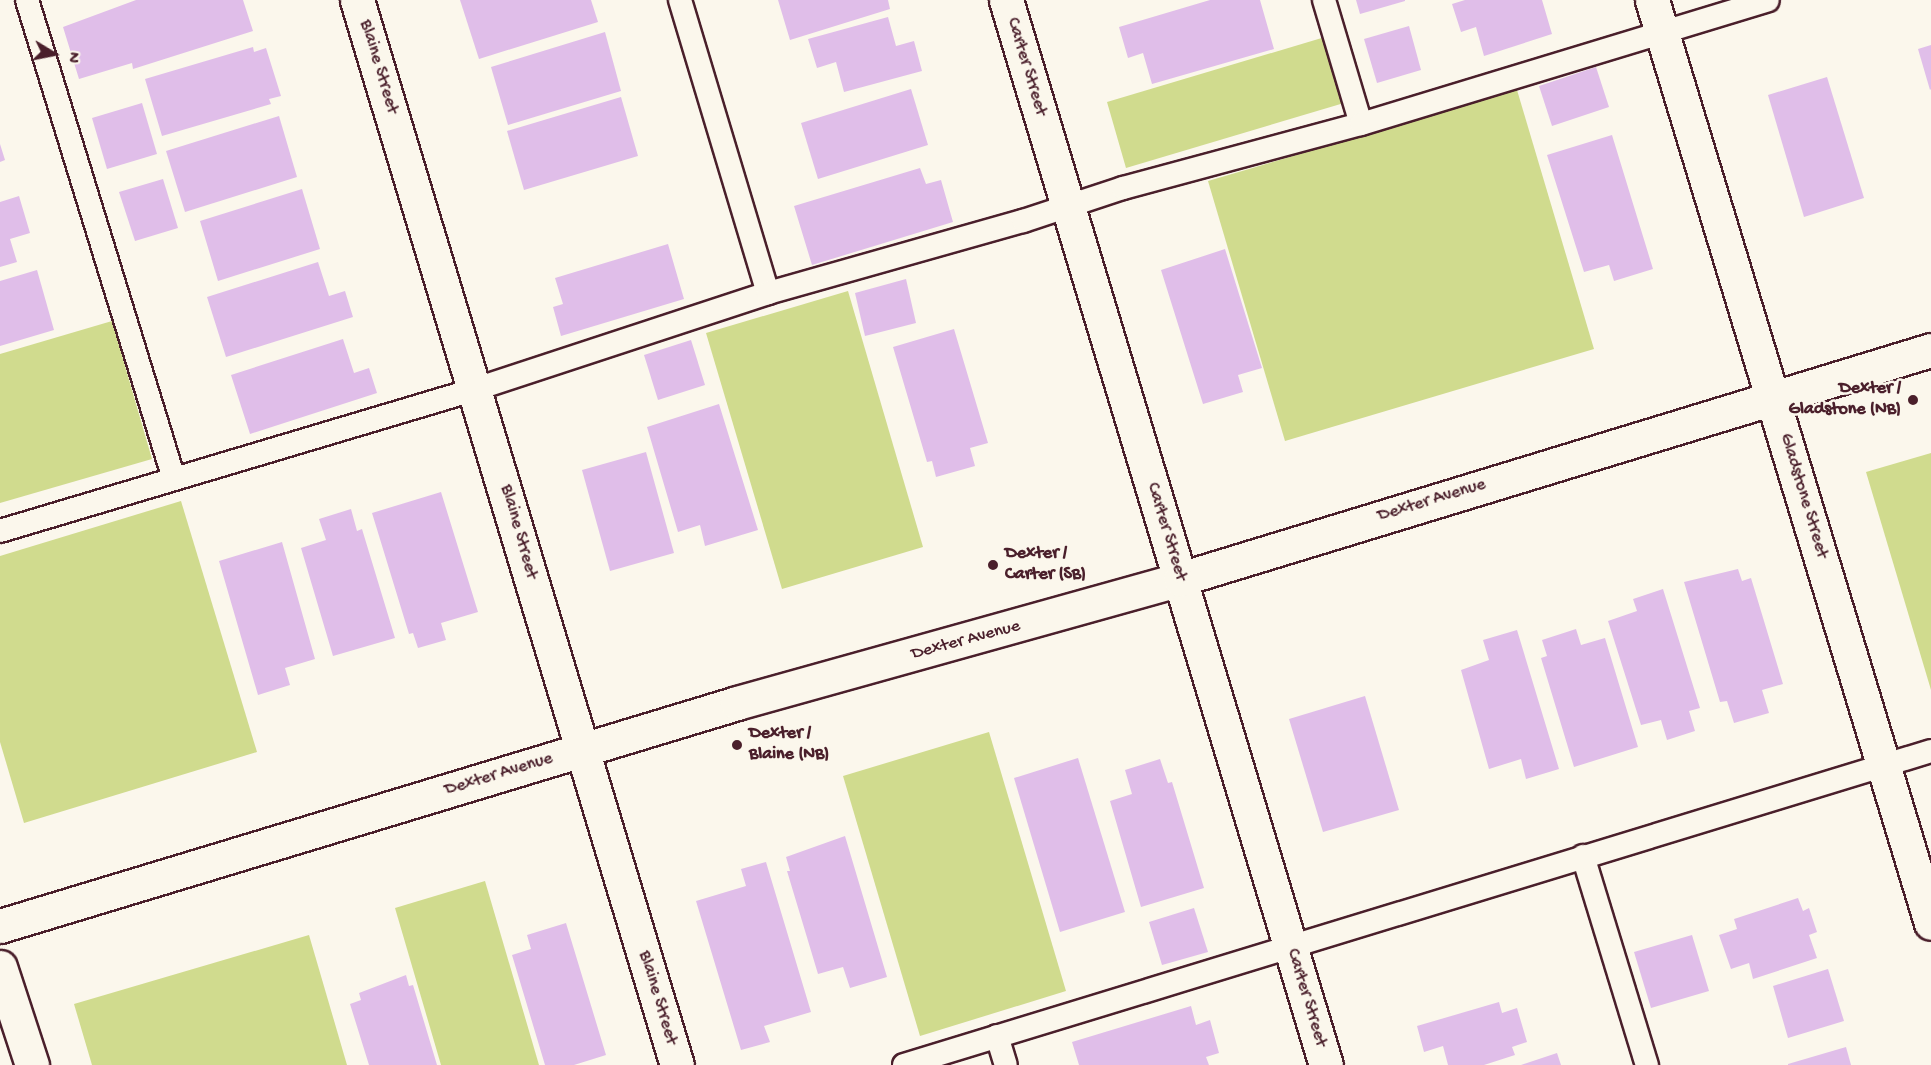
<!DOCTYPE html>
<style>
body{margin:0}
#map{position:relative;width:1931px;height:1065px;overflow:hidden;background:#fbf7ec;font-family:"Gochi Hand",sans-serif}
div>[style]{position:absolute}
[style*='--x']{left:calc(var(--x)*1px);top:calc(var(--y)*1px);width:calc(var(--w)*1px);rotate:calc(var(--a)*1deg)}
.green>*{inset:0;background:#d0db8e}
.building>*{inset:0;background:#e0bee9}
.roads{filter:drop-shadow(2px 0 #4a1f2b) drop-shadow(-2px 0 #4a1f2b) drop-shadow(0 2px #4a1f2b) drop-shadow(0 -2px #4a1f2b)}
.lane>*{height:22px;margin:-11px;padding:0 11px;transform-origin:11px;border-radius:11px;background:#fbf7ec}
.street>*{height:33px;margin:-16.5px;padding:0 16.5px;transform-origin:16.5px;border-radius:16.5px;background:#fbf7ec}
.secondary>*{height:33px;margin:-16.5px;padding:0 16.5px;transform-origin:16.5px;border-radius:16.5px;background:#fbf7ec}
.dots>*{width:16px;height:16px;translate:-50% -50%;box-sizing:border-box;border:3px solid #fbf7ec;border-radius:50%}
span{translate:-50% -50%;white-space:nowrap;text-align:center;line-height:1.15;-webkit-text-stroke:5px #fbf7ec;paint-order:stroke}
.street-label{font-size:18px;color:#4a1f2b}
.poi-label{font-size:18px;color:#4a1f2b;font-weight:700}
.right{translate:-100% -50%;text-align:right}
.left{translate:0 -50%;text-align:left}
.north{position:absolute;left:24px;top:24px;width:60px;height:60px;-webkit-text-stroke:4px #fbf7ec;paint-order:stroke;rotate:100deg;font-size:16px;font-weight:700;line-height:24px;text-align:center;color:#4a1f2b}
.north::after{content:'';display:block;margin:auto;width:21px;height:27px;background:#4a1f2b;clip-path:polygon(50% 0,100% 100%,50% 72%,0 100%)}
</style>
<div id="map">
<div class="green">
<div style="clip-path:polygon(1325px 37px,1344px 103px,1126px 168px,1107px 102px)"></div>
<div style="clip-path:polygon(1517px 90px,1594px 349px,1285px 441px,1208px 181px)"></div>
<div style="clip-path:polygon(848px 291px,923px 547px,782px 589px,706px 333px)"></div>
<div style="clip-path:polygon(112px 321px,152px 459px,0 503px,0 354px)"></div>
<div style="clip-path:polygon(1931px 453px,1931px 690px,1866px 472px)"></div>
<div style="clip-path:polygon(181px 501px,257px 752px,24px 823px,0 742px,0 556px)"></div>
<div style="clip-path:polygon(989px 732px,1066px 991px,920px 1036px,843px 776px)"></div>
<div style="clip-path:polygon(485px 881px,539px 1065px,441px 1065px,395px 908px)"></div>
<div style="clip-path:polygon(309px 935px,347px 1065px,92px 1065px,74px 1004px)"></div>
</div>
<div class="building">
<div style="clip-path:polygon(136px 0,243px 0,253px 31px,133px 69px,132px 63px,79px 79px,63px 27px)"></div>
<div style="clip-path:polygon(460px 0,591px 0,598px 22px,479px 59px)"></div>
<div style="clip-path:polygon(778px 0,888px 0,890px 9px,790px 40px)"></div>
<div style="clip-path:polygon(1210px 0,1260px 0,1274px 49px,1152px 84px,1143px 53px,1128px 58px,1119px 27px)"></div>
<div style="clip-path:polygon(1356px 0,1405px 0,1405px 1px,1360px 14px)"></div>
<div style="clip-path:polygon(1465px 0,1542px 0,1552px 34px,1484px 56px,1476px 27px,1461px 32px,1452px 4px)"></div>
<div style="clip-path:polygon(888px 17px,896px 46px,914px 41px,922px 71px,844px 92px,836px 62px,817px 68px,808px 39px)"></div>
<div style="clip-path:polygon(1409px 26px,1421px 70px,1377px 83px,1364px 39px)"></div>
<div style="clip-path:polygon(605px 32px,621px 91px,508px 125px,491px 67px)"></div>
<div style="clip-path:polygon(1931px 45px,1931px 89px,1930px 90px,1918px 49px)"></div>
<div style="clip-path:polygon(253px 47px,254px 52px,266px 48px,281px 96px,269px 99px,271px 104px,162px 136px,145px 79px)"></div>
<div style="clip-path:polygon(1596px 67px,1609px 107px,1552px 126px,1539px 86px)"></div>
<div style="clip-path:polygon(1827px 77px,1864px 198px,1804px 217px,1768px 95px)"></div>
<div style="clip-path:polygon(911px 89px,928px 145px,818px 179px,801px 123px)"></div>
<div style="clip-path:polygon(621px 97px,638px 156px,524px 190px,507px 131px)"></div>
<div style="clip-path:polygon(142px 103px,157px 154px,107px 169px,92px 118px)"></div>
<div style="clip-path:polygon(279px 116px,297px 177px,185px 212px,166px 151px)"></div>
<div style="clip-path:polygon(1612px 135px,1653px 269px,1614px 281px,1609px 265px,1584px 272px,1547px 155px)"></div>
<div style="clip-path:polygon(0 144px,5px 160px,0 162px)"></div>
<div style="clip-path:polygon(920px 168px,926px 184px,941px 180px,953px 222px,812px 265px,794px 206px)"></div>
<div style="clip-path:polygon(163px 179px,178px 228px,135px 241px,119px 192px)"></div>
<div style="clip-path:polygon(302px 189px,320px 249px,218px 281px,200px 221px)"></div>
<div style="clip-path:polygon(19px 196px,30px 233px,10px 239px,17px 262px,0 267px,0 202px)"></div>
<div style="clip-path:polygon(668px 244px,684px 299px,561px 336px,553px 307px,563px 304px,555px 278px)"></div>
<div style="clip-path:polygon(1225px 249px,1262px 368px,1238px 375px,1243px 392px,1203px 404px,1161px 270px)"></div>
<div style="clip-path:polygon(318px 262px,329px 296px,345px 291px,353px 317px,226px 357px,207px 297px)"></div>
<div style="clip-path:polygon(37px 270px,54px 330px,0 346px,0 281px)"></div>
<div style="clip-path:polygon(906px 279px,916px 323px,865px 336px,855px 293px)"></div>
<div style="clip-path:polygon(954px 329px,988px 443px,970px 448px,975px 466px,936px 477px,932px 461px,927px 462px,893px 347px)"></div>
<div style="clip-path:polygon(343px 339px,354px 373px,369px 368px,377px 393px,250px 434px,231px 375px)"></div>
<div style="clip-path:polygon(691px 340px,705px 385px,658px 400px,644px 355px)"></div>
<div style="clip-path:polygon(719px 404px,758px 530px,705px 546px,700px 525px,678px 532px,647px 427px)"></div>
<div style="clip-path:polygon(646px 452px,674px 553px,610px 571px,582px 470px)"></div>
<div style="clip-path:polygon(441px 492px,478px 612px,441px 623px,446px 640px,418px 648px,413px 633px,409px 634px,372px 513px)"></div>
<div style="clip-path:polygon(351px 509px,357px 531px,362px 529px,395px 638px,333px 656px,301px 548px,326px 540px,319px 519px)"></div>
<div style="clip-path:polygon(282px 542px,315px 659px,285px 668px,290px 685px,258px 695px,219px 561px)"></div>
<div style="clip-path:polygon(1738px 569px,1742px 581px,1751px 578px,1783px 684px,1762px 690px,1769px 713px,1734px 723px,1727px 701px,1720px 702px,1684px 582px)"></div>
<div style="clip-path:polygon(1663px 589px,1700px 708px,1689px 711px,1695px 731px,1667px 740px,1661px 720px,1641px 725px,1608px 621px,1637px 611px,1633px 599px)"></div>
<div style="clip-path:polygon(1576px 629px,1581px 645px,1605px 638px,1638px 747px,1574px 767px,1541px 658px,1547px 656px,1542px 640px)"></div>
<div style="clip-path:polygon(1517px 630px,1559px 769px,1526px 779px,1521px 759px,1489px 769px,1461px 670px,1489px 660px,1483px 640px)"></div>
<div style="clip-path:polygon(1365px 696px,1399px 810px,1323px 832px,1289px 719px)"></div>
<div style="clip-path:polygon(1078px 758px,1125px 912px,1060px 932px,1014px 778px)"></div>
<div style="clip-path:polygon(1160px 759px,1168px 783px,1172px 782px,1204px 888px,1141px 907px,1110px 801px,1132px 794px,1125px 770px)"></div>
<div style="clip-path:polygon(845px 836px,887px 977px,850px 988px,843px 967px,818px 974px,787px 871px,790px 871px,786px 857px)"></div>
<div style="clip-path:polygon(766px 862px,811px 1012px,764px 1026px,770px 1042px,741px 1050px,696px 901px,746px 886px,741px 869px)"></div>
<div style="clip-path:polygon(1798px 898px,1803px 911px,1809px 908px,1817px 932px,1809px 935px,1817px 958px,1753px 979px,1749px 963px,1731px 969px,1719px 935px,1737px 929px,1734px 919px)"></div>
<div style="clip-path:polygon(1194px 908px,1208px 952px,1162px 965px,1149px 922px)"></div>
<div style="clip-path:polygon(566px 923px,606px 1055px,574px 1065px,545px 1065px,512px 955px,531px 949px,527px 935px)"></div>
<div style="clip-path:polygon(1692px 935px,1709px 991px,1651px 1008px,1634px 952px)"></div>
<div style="clip-path:polygon(1828px 969px,1844px 1021px,1788px 1038px,1773px 986px)"></div>
<div style="clip-path:polygon(406px 975px,409px 986px,413px 985px,437px 1065px,369px 1065px,350px 1004px,361px 1000px,359px 993px)"></div>
<div style="clip-path:polygon(1499px 1002px,1502px 1013px,1517px 1008px,1527px 1042px,1512px 1047px,1515px 1055px,1484px 1065px,1448px 1065px,1443px 1046px,1424px 1052px,1417px 1026px)"></div>
<div style="clip-path:polygon(1191px 1006px,1196px 1025px,1210px 1020px,1219px 1053px,1206px 1057px,1209px 1065px,1079px 1065px,1072px 1042px)"></div>
<div style="clip-path:polygon(1846px 1047px,1851px 1065px,1788px 1065px,1788px 1064px)"></div>
<div style="clip-path:polygon(1557px 1053px,1561px 1065px,1521px 1065px)"></div>
</div>
<div class="roads">
<div class="lane">
<div style="--x:27;--y:0;--w:501;--a:72.94"></div>
<div style="--x:680;--y:0;--w:306;--a:73.3"></div>
<div style="--x:1324;--y:0;--w:129;--a:73.4"></div>
<div style="--x:0;--y:531;--w:497;--a:-16.6"></div>
<div style="--x:476;--y:389;--w:307;--a:-18.2"></div>
<div style="--x:768;--y:293;--w:265;--a:-15.8"></div>
<div style="--x:1023;--y:221;--w:105;--a:-18.3"></div>
<div style="--x:1123;--y:188;--w:246;--a:-15.1"></div>
<div style="--x:1361;--y:124;--w:425;--a:-16.9"></div>
<div style="--x:1583;--y:856;--w:219;--a:73"></div>
<div style="--x:997;--y:1036;--w:30;--a:73"></div>
<div style="--x:904;--y:1065;--w:1074;--a:-17"></div>
</div>
<div class="street">
<div style="--x:357;--y:0;--w:1112;--a:73.28"></div>
<div style="--x:1006;--y:0;--w:1112;--a:73.28"></div>
<div style="--x:1652;--y:0;--w:964;--a:73.18"></div>
<div style="--x:0;--y:967;--w:103;--a:71.9"></div>
</div>
<div class="secondary">
<div style="--x:0;--y:926;--w:770;--a:-16.83"></div>
<div style="--x:737;--y:703;--w:460;--a:-15.6"></div>
<div style="--x:1180;--y:579;--w:785;--a:-16.96"></div>
</div>
</div>
<div class="dots">
<div style="left:1913px;top:400px;background:#4a1f2b"></div>
<div style="left:993px;top:565px;background:#4a1f2b"></div>
<div style="left:737px;top:745px;background:#4a1f2b"></div>
</div>
<div class="street-label">
<span style="left:378px;top:67px;rotate:73deg">Blaine Street</span>
<span style="left:1026px;top:67px;rotate:73deg">Carter Street</span>
<span style="left:1803px;top:496px;rotate:73deg">Gladstone Street</span>
<span style="left:1432px;top:501px;rotate:-17deg">Dexter Avenue</span>
<span style="left:518px;top:532px;rotate:74deg">Blaine Street</span>
<span style="left:1166px;top:532px;rotate:73deg">Carter Street</span>
<span style="left:966px;top:641px;rotate:-15deg">Dexter Avenue</span>
<span style="left:499px;top:775px;rotate:-17deg">Dexter Avenue</span>
<span style="left:657px;top:998px;rotate:73deg">Blaine Street</span>
<span style="left:1306px;top:998px;rotate:73deg">Carter Street</span>
</div>
<div class="poi-label">
<span class="right" style="left:1901px;top:400px">Dexter /<br>Gladstone (NB)</span>
<span class="left" style="left:1005px;top:565px">Dexter /<br>Carter (SB)</span>
<span class="left" style="left:749px;top:745px">Dexter /<br>Blaine (NB)</span>
</div>
<div class="north">N</div>
</div>
